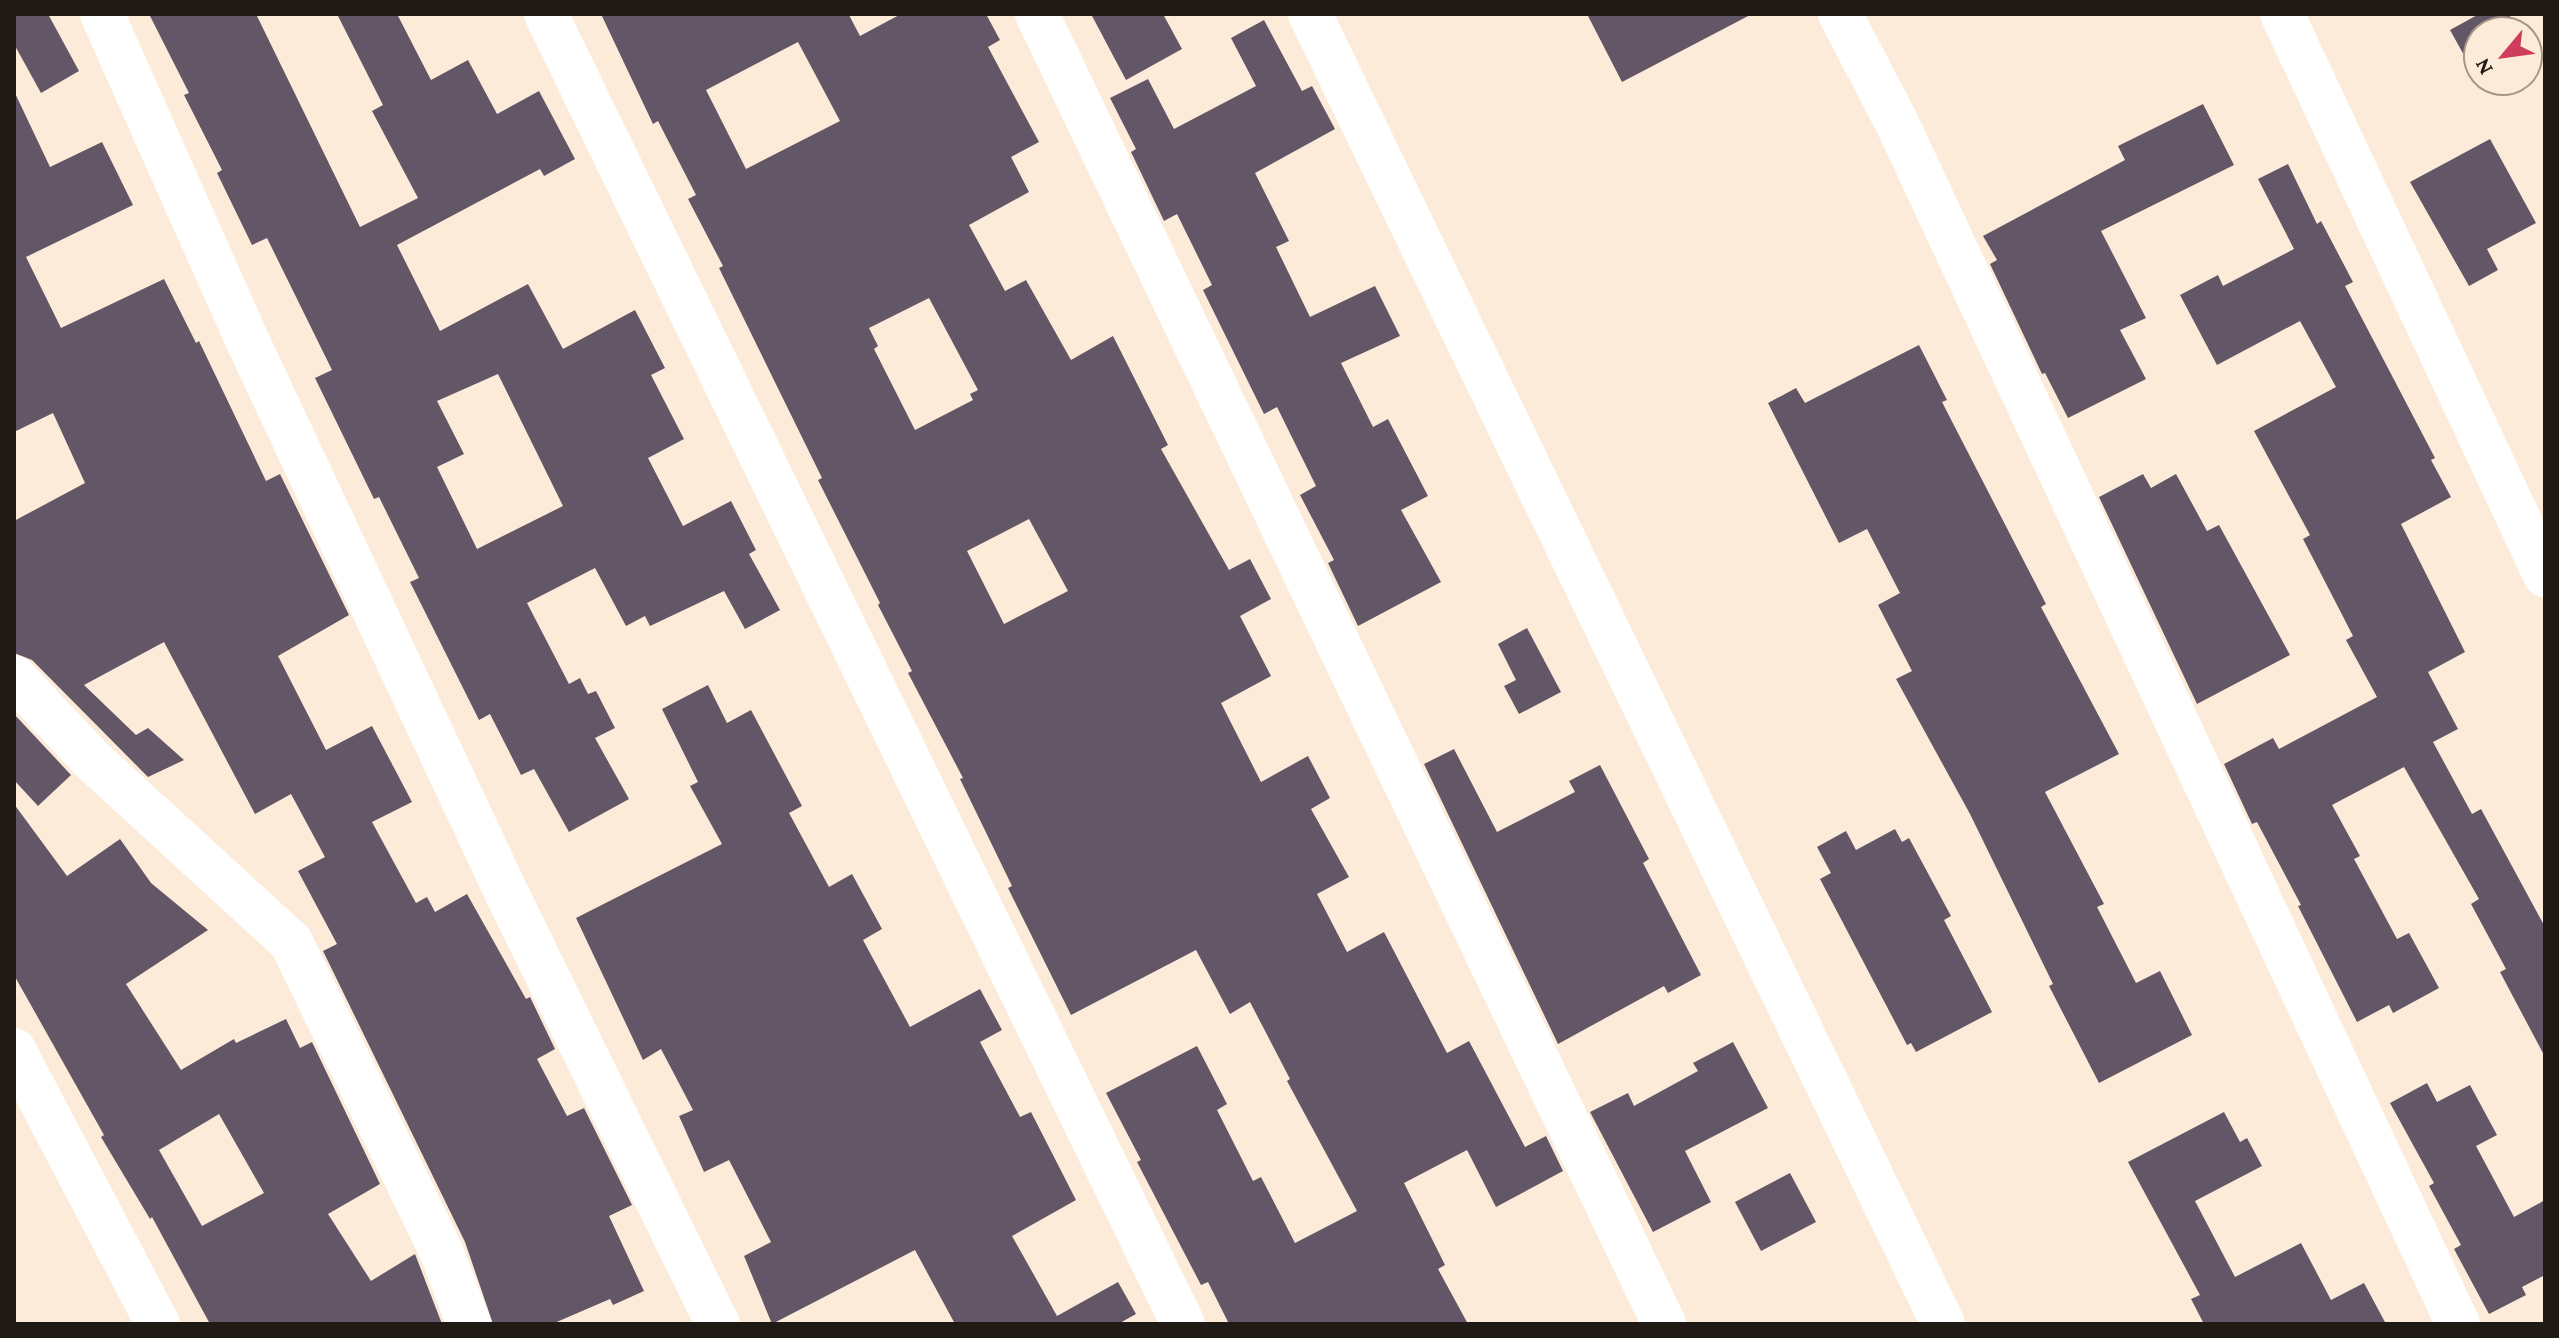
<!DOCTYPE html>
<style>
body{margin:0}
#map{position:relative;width:2559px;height:1338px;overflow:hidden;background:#fcebd8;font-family:"Crimson Pro",serif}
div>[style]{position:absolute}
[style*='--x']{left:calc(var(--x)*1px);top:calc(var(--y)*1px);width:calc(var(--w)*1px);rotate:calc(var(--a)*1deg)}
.building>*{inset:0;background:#635667}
.street>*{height:44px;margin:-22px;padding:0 22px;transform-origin:22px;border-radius:22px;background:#fff}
span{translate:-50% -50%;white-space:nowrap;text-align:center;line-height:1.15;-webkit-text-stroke:8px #fcebd8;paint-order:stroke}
.frame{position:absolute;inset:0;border:16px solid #1f1a13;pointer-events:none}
.north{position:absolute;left:2463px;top:16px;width:80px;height:80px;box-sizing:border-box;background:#fcebd8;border:2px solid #a49789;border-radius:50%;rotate:241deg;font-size:22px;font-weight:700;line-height:32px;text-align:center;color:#1f1a13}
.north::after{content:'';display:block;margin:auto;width:28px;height:36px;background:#ce3e5c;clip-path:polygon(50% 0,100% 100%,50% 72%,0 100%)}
</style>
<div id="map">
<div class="building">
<div style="clip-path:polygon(14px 14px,48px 14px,79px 71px,41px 93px,14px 44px)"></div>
<div style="clip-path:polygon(evenodd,149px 14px,256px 14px,360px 227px,418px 198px,372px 111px,383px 105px,337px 14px,397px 14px,431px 80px,468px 60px,497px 114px,539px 91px,575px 159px,544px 176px,540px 169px,397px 245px,440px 331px,528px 284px,563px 349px,635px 310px,665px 368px,651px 375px,684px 439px,648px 458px,683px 526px,731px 501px,756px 550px,749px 554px,780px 610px,745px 629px,724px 591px,650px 626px,645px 616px,626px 626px,595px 568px,527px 603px,569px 684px,580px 678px,588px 694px,596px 691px,615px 728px,595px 738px,629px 799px,569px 832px,534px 769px,521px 775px,490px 714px,479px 720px,410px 582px,419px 578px,379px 497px,374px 499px,315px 378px,332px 370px,267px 238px,252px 245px,217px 173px,222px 170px,184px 95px,189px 93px,149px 14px,498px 374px,563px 506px,477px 549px,437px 467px,464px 454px,437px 401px,498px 374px)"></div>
<div style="clip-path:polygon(evenodd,601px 14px,852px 14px,849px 15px,860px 36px,901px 14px,986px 14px,1000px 40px,988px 47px,1039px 142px,1011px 157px,1029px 192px,969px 225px,1005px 291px,1026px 280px,1071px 360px,1113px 336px,1168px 445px,1161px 449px,1229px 570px,1250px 559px,1271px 599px,1240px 616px,1271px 676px,1221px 703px,1261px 782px,1308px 756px,1330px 798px,1311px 809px,1349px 877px,1317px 894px,1347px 952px,1384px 932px,1447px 1053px,1469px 1041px,1525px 1147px,1546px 1136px,1563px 1171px,1496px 1207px,1467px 1150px,1404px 1183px,1445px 1265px,1438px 1269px,1468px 1324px,1229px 1324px,1208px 1282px,1201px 1285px,1137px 1162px,1141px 1160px,1106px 1093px,1197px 1046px,1227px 1104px,1217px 1110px,1253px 1181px,1261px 1177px,1295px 1243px,1357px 1211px,1287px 1081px,1290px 1079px,1250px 1002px,1230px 1014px,1196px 950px,1071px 1015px,1008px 888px,1012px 886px,960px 779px,963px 778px,908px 673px,912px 671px,878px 605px,880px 603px,818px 480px,822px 478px,719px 268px,723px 266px,688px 199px,696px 195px,658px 121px,653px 124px,601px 14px,798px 42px,840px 121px,746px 169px,706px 90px,798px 42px,601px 14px,929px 298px,978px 390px,970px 394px,973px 400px,915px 430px,874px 349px,878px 346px,869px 328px,929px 298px,601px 14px,1029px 519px,1068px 591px,1004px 624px,967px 551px,1029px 519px)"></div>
<div style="clip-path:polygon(1091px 14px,1163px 14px,1182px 49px,1126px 80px)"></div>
<div style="clip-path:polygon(1587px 14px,1752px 14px,1622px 82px)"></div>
<div style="clip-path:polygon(2479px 14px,2509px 14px,2518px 32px,2479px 32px,2479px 61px,2470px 66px,2450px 30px)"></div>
<div style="clip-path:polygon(1264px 20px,1302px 91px,1312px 86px,1335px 129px,1255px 173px,1289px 241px,1276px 247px,1310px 317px,1375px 286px,1400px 336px,1341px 363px,1373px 427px,1388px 419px,1428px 496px,1401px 510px,1441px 582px,1358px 626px,1328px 563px,1334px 560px,1300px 495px,1316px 486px,1277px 407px,1264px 414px,1203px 290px,1212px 285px,1177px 214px,1164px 221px,1131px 152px,1136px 149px,1110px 98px,1148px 79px,1174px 129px,1256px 86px,1231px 38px)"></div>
<div style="clip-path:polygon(14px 91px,50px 167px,102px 142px,133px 205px,26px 257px,61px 328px,164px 279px,196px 343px,199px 341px,266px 481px,280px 474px,349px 615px,278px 656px,326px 750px,372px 726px,412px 802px,372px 822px,416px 903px,427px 897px,435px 912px,467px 894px,526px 999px,530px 997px,555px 1049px,537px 1059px,567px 1116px,584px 1108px,632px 1205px,609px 1216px,644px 1291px,613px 1305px,610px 1299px,552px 1324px,493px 1324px,465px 1242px,323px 951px,337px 944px,298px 871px,325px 857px,291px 794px,255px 814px,164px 642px,84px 685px,136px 735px,148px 728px,184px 760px,148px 777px,32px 660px,14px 653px,14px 521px,85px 483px,53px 413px,14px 432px)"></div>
<div style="clip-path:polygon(2203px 104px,2234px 165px,2101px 231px,2146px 318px,2120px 330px,2146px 379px,2068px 418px,2045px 373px,2042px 374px,1990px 264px,1997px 260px,1983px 236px,2125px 160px,2118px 146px)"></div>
<div style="clip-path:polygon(2490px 139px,2536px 223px,2487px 249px,2498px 270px,2469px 286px,2410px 182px)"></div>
<div style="clip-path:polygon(2288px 164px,2317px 224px,2321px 221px,2353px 282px,2345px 286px,2435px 458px,2431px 460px,2451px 497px,2401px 524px,2465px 652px,2428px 672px,2458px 729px,2433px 742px,2472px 814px,2481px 809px,2545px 927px,2545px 1057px,2500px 972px,2506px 969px,2471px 904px,2479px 899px,2404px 767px,2332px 805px,2360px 856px,2354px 859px,2397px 939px,2409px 933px,2439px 988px,2393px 1013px,2389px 1005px,2357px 1022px,2298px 906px,2301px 905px,2257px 822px,2252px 824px,2224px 764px,2273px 738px,2279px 749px,2377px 697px,2346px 640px,2353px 636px,2303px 539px,2310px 535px,2254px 431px,2336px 387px,2300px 321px,2217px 365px,2180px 295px,2218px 275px,2223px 286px,2294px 249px,2258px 179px)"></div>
<div style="clip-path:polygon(1919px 345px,1947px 400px,1942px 402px,2046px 604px,2041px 607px,2119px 754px,2045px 792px,2104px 904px,2097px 907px,2136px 983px,2160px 971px,2192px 1035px,2099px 1083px,2049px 986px,2053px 984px,1970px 814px,1896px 679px,1912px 671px,1878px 605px,1900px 593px,1867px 529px,1839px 543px,1768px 403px,1796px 388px,1805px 403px)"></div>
<div style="clip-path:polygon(2143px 474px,2151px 488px,2176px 474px,2207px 531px,2219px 525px,2290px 655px,2197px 704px,2099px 497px)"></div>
<div style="clip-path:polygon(1527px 628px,1561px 692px,1519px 714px,1504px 686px,1516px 680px,1498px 644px)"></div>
<div style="clip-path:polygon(708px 685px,727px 723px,751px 710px,802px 806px,789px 813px,829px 887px,852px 874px,882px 929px,863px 940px,910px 1027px,980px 989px,1002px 1030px,980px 1042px,1020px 1117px,1031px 1112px,1076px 1200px,1012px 1236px,1057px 1316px,1118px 1282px,1136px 1314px,1118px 1324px,955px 1324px,915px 1250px,772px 1324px,744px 1256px,771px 1242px,729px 1160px,704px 1172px,679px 1116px,693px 1110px,661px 1049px,643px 1060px,576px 918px,722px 844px,690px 786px,698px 782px,662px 709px)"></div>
<div style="clip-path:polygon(14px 714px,71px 775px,38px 806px,14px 780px)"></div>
<div style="clip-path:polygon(1454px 749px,1497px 832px,1575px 792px,1569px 781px,1600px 765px,1649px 859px,1643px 863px,1701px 975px,1668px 993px,1664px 986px,1558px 1044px,1424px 764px)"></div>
<div style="clip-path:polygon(evenodd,14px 804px,67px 876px,120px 839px,151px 883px,208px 930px,126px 984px,181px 1070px,234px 1039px,236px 1043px,286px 1019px,300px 1048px,312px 1042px,380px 1184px,328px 1214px,371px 1281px,415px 1254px,442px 1324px,210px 1324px,152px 1217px,150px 1219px,101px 1137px,104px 1135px,14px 975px,14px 804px,219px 1114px,264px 1193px,202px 1226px,159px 1150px,219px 1114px)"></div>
<div style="clip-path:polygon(1895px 829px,1902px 842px,1909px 838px,1951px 916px,1944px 920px,1992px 1012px,1916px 1052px,1911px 1043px,1907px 1045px,1820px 879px,1831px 873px,1817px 847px,1846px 831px,1856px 850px)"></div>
<div style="clip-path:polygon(1733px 1042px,1768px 1108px,1685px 1151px,1711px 1202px,1653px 1232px,1590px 1112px,1628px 1093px,1634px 1106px,1698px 1071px,1693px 1063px)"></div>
<div style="clip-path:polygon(2427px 1083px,2437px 1102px,2470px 1085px,2497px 1135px,2476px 1146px,2514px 1217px,2545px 1200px,2545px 1275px,2522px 1287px,2526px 1295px,2489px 1314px,2454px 1249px,2461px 1245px,2429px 1186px,2434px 1183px,2390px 1103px)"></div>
<div style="clip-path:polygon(2224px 1112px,2240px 1142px,2247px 1138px,2262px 1166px,2195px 1201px,2235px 1277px,2301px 1243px,2331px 1300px,2364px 1283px,2386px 1324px,2204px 1324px,2191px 1299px,2200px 1295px,2128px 1162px)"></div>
<div style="clip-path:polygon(1790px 1173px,1816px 1222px,1761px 1251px,1735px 1202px)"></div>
</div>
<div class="street">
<div style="--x:102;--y:14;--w:345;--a:66"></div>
<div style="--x:242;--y:329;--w:626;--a:64.87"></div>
<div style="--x:508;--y:896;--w:477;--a:63.9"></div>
<div style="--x:546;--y:14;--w:1457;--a:64.07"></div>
<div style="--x:1037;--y:14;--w:1452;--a:64.42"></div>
<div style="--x:1310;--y:14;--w:1455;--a:64.21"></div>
<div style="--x:1840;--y:14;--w:121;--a:62.4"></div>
<div style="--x:1896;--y:121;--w:1328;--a:64.96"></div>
<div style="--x:2282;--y:14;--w:620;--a:64.88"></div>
<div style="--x:14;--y:677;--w:111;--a:46.8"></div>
<div style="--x:90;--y:758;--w:273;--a:42.5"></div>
<div style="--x:291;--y:942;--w:346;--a:64.1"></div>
<div style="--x:442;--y:1253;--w:76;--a:69.2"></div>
<div style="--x:14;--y:1050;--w:310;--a:62.3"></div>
</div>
<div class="frame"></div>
<div class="north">N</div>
</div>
